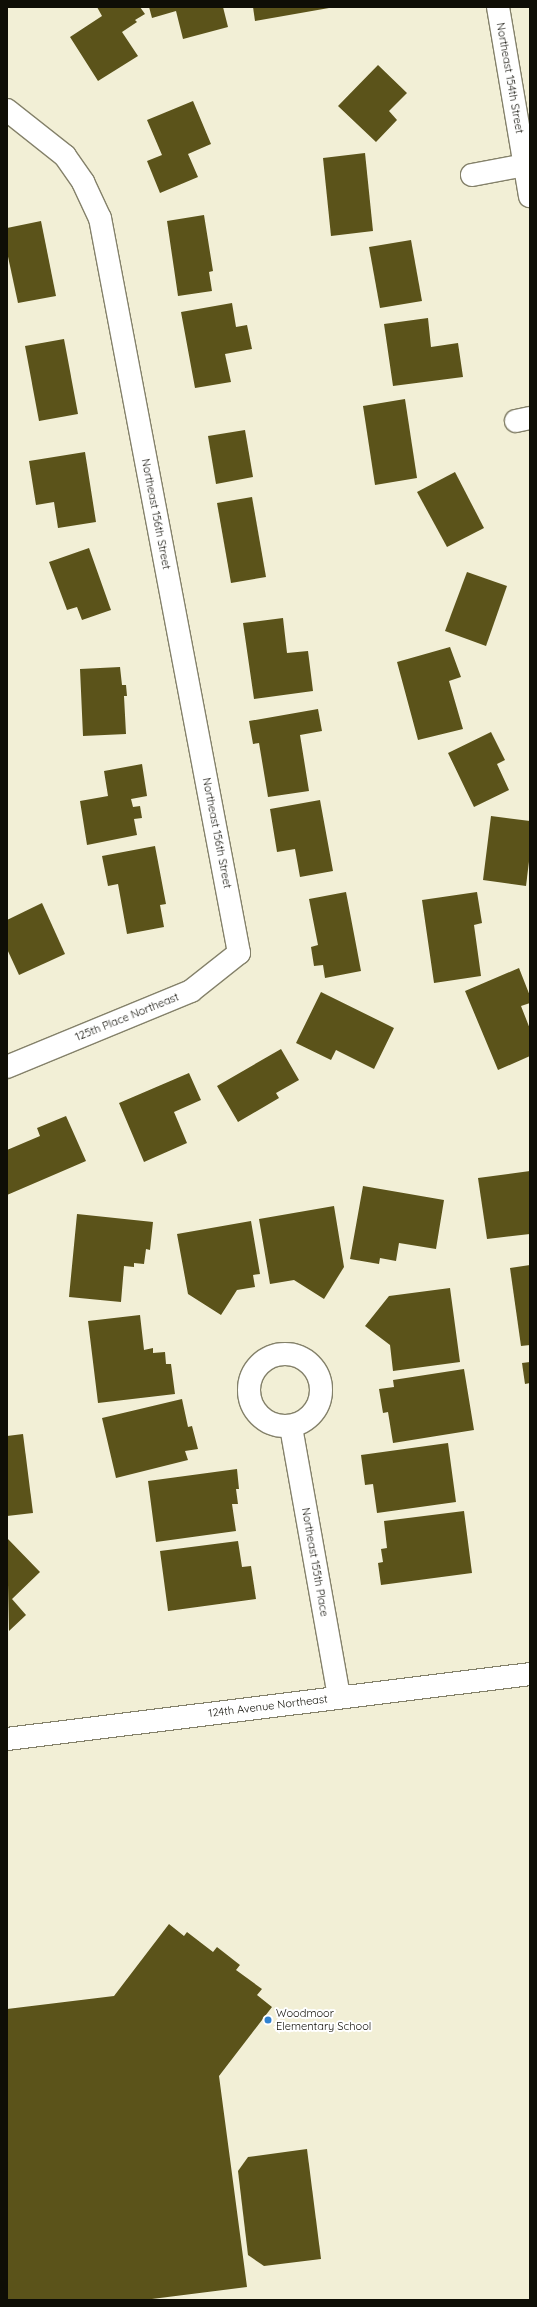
<!DOCTYPE html>
<style>
body{margin:0}
#map{position:relative;width:537px;height:2307px;overflow:hidden;background:#f2efd6;font-family:Quicksand,sans-serif}
div>[style]{position:absolute}
[style*='--x']{left:calc(var(--x)*1px);top:calc(var(--y)*1px);width:calc(var(--w)*1px);rotate:calc(var(--a)*1deg)}
.building>*{inset:0;background:#5b531a}
.roads{filter:drop-shadow(1px 0 #84816a) drop-shadow(-1px 0 #84816a) drop-shadow(0 1px #84816a) drop-shadow(0 -1px #84816a)}
.minor>*{height:22px;margin:-11px;padding:0 11px;transform-origin:11px;border-radius:11px;background:#fff}
.minor>.ring{margin:-11px;padding:0;box-sizing:content-box;background:none;border:22px solid #fff;border-radius:50%}
.tertiary>*{height:22px;margin:-11px;padding:0 11px;transform-origin:11px;border-radius:11px;background:#fff}
.dots>*{width:11px;height:11px;translate:-50% -50%;box-sizing:border-box;border:2px solid #fff;border-radius:50%}
span{translate:-50% -50%;white-space:nowrap;text-align:center;line-height:1.15;-webkit-text-stroke:4px #fff;paint-order:stroke}
.street-label{font-size:11px;color:#0f0e06}
.poi-label{font-size:11px;color:#0f0e06}
.left{translate:0 -50%;text-align:left}
.frame{position:absolute;inset:0;border:8px solid #0f0e06;pointer-events:none}
</style>
<div id="map">
<div class="building">
<div style="clip-path:polygon(97px 7px,140px 7px,145px 14px,135px 20px,137px 22px,122px 32px,138px 56px,98px 81px,70px 37px,102px 16px)"></div>
<div style="clip-path:polygon(149px 7px,223px 7px,228px 27px,183px 39px,176px 11px,152px 18px)"></div>
<div style="clip-path:polygon(253px 7px,329px 7px,329px 8px,255px 21px)"></div>
<div style="clip-path:polygon(378px 65px,407px 93px,389px 111px,397px 120px,376px 142px,338px 106px)"></div>
<div style="clip-path:polygon(193px 101px,211px 144px,188px 154px,198px 177px,160px 193px,147px 161px,162px 155px,147px 120px)"></div>
<div style="clip-path:polygon(365px 153px,373px 231px,331px 236px,323px 158px)"></div>
<div style="clip-path:polygon(204px 215px,213px 271px,209px 272px,212px 291px,178px 296px,167px 221px)"></div>
<div style="clip-path:polygon(41px 221px,56px 296px,18px 303px,7px 252px,7px 228px)"></div>
<div style="clip-path:polygon(411px 240px,422px 301px,380px 308px,369px 247px)"></div>
<div style="clip-path:polygon(232px 303px,236px 327px,247px 325px,252px 349px,225px 354px,231px 382px,195px 388px,181px 312px)"></div>
<div style="clip-path:polygon(428px 318px,431px 347px,458px 343px,463px 377px,393px 386px,384px 324px)"></div>
<div style="clip-path:polygon(64px 339px,78px 414px,39px 421px,25px 346px)"></div>
<div style="clip-path:polygon(405px 399px,417px 478px,375px 485px,363px 406px)"></div>
<div style="clip-path:polygon(245px 430px,253px 477px,216px 484px,208px 436px)"></div>
<div style="clip-path:polygon(85px 452px,96px 522px,58px 528px,54px 502px,36px 505px,29px 461px)"></div>
<div style="clip-path:polygon(455px 472px,484px 528px,447px 547px,417px 492px)"></div>
<div style="clip-path:polygon(252px 497px,266px 577px,231px 583px,217px 503px)"></div>
<div style="clip-path:polygon(89px 548px,111px 610px,82px 620px,77px 607px,67px 610px,49px 562px)"></div>
<div style="clip-path:polygon(467px 572px,507px 586px,486px 646px,445px 631px)"></div>
<div style="clip-path:polygon(283px 618px,287px 653px,308px 651px,313px 691px,254px 699px,243px 623px)"></div>
<div style="clip-path:polygon(450px 647px,461px 677px,449px 681px,463px 729px,418px 740px,397px 662px)"></div>
<div style="clip-path:polygon(120px 667px,122px 685px,126px 685px,127px 696px,124px 696px,126px 734px,83px 736px,80px 669px)"></div>
<div style="clip-path:polygon(318px 709px,322px 731px,300px 735px,309px 791px,268px 797px,259px 743px,253px 744px,249px 721px)"></div>
<div style="clip-path:polygon(491px 732px,505px 760px,497px 764px,509px 790px,474px 807px,448px 753px)"></div>
<div style="clip-path:polygon(142px 764px,147px 796px,131px 799px,133px 807px,140px 806px,142px 818px,134px 819px,137px 835px,87px 845px,80px 801px,108px 796px,104px 771px)"></div>
<div style="clip-path:polygon(320px 800px,333px 871px,300px 877px,295px 849px,277px 852px,270px 809px)"></div>
<div style="clip-path:polygon(491px 816px,530px 821px,530px 853px,526px 886px,483px 880px)"></div>
<div style="clip-path:polygon(155px 846px,166px 904px,160px 905px,164px 927px,127px 934px,118px 884px,108px 886px,102px 856px)"></div>
<div style="clip-path:polygon(346px 892px,361px 971px,325px 978px,323px 965px,314px 966px,311px 947px,318px 945px,309px 899px)"></div>
<div style="clip-path:polygon(477px 892px,482px 923px,474px 925px,481px 976px,434px 983px,422px 900px)"></div>
<div style="clip-path:polygon(42px 903px,65px 954px,19px 975px,7px 949px,7px 920px)"></div>
<div style="clip-path:polygon(519px 968px,530px 996px,530px 1003px,521px 1006px,530px 1029px,530px 1056px,498px 1070px,465px 991px)"></div>
<div style="clip-path:polygon(321px 992px,394px 1028px,374px 1069px,336px 1050px,331px 1060px,296px 1043px)"></div>
<div style="clip-path:polygon(281px 1049px,299px 1080px,276px 1093px,279px 1098px,238px 1122px,217px 1086px)"></div>
<div style="clip-path:polygon(189px 1073px,201px 1100px,174px 1112px,187px 1143px,144px 1162px,119px 1103px)"></div>
<div style="clip-path:polygon(66px 1116px,86px 1161px,7px 1195px,7px 1150px,40px 1136px,37px 1128px)"></div>
<div style="clip-path:polygon(530px 1171px,530px 1234px,487px 1239px,478px 1178px)"></div>
<div style="clip-path:polygon(363px 1186px,444px 1200px,436px 1249px,399px 1243px,396px 1261px,380px 1258px,379px 1264px,350px 1259px)"></div>
<div style="clip-path:polygon(334px 1206px,344px 1267px,324px 1299px,294px 1280px,270px 1284px,259px 1219px)"></div>
<div style="clip-path:polygon(77px 1214px,153px 1222px,150px 1250px,146px 1249px,144px 1264px,134px 1263px,134px 1267px,124px 1266px,121px 1302px,69px 1297px)"></div>
<div style="clip-path:polygon(251px 1221px,260px 1274px,253px 1275px,255px 1287px,237px 1290px,221px 1315px,188px 1294px,177px 1234px)"></div>
<div style="clip-path:polygon(530px 1265px,530px 1345px,521px 1346px,510px 1268px)"></div>
<div style="clip-path:polygon(450px 1288px,460px 1362px,393px 1371px,390px 1345px,365px 1326px,389px 1296px)"></div>
<div style="clip-path:polygon(140px 1315px,144px 1350px,153px 1348px,153px 1353px,165px 1352px,166px 1364px,171px 1364px,175px 1394px,98px 1403px,88px 1321px)"></div>
<div style="clip-path:polygon(530px 1362px,530px 1383px,525px 1384px,522px 1363px)"></div>
<div style="clip-path:polygon(464px 1369px,474px 1430px,393px 1443px,388px 1412px,383px 1413px,379px 1389px,394px 1387px,393px 1380px)"></div>
<div style="clip-path:polygon(182px 1399px,188px 1427px,192px 1426px,198px 1449px,185px 1451px,188px 1460px,116px 1478px,102px 1418px)"></div>
<div style="clip-path:polygon(23px 1434px,33px 1513px,7px 1516px,7px 1436px)"></div>
<div style="clip-path:polygon(448px 1443px,456px 1502px,377px 1513px,373px 1484px,365px 1485px,361px 1455px)"></div>
<div style="clip-path:polygon(237px 1469px,239px 1489px,236px 1489px,238px 1504px,232px 1504px,236px 1531px,156px 1542px,148px 1481px)"></div>
<div style="clip-path:polygon(464px 1511px,472px 1573px,381px 1585px,378px 1563px,383px 1562px,381px 1549px,387px 1548px,384px 1521px)"></div>
<div style="clip-path:polygon(7px 1538px,40px 1572px,12px 1599px,26px 1615px,9px 1631px)"></div>
<div style="clip-path:polygon(238px 1541px,242px 1567px,251px 1566px,256px 1599px,168px 1611px,160px 1551px)"></div>
<div style="clip-path:polygon(169px 1924px,184px 1936px,187px 1932px,213px 1952px,217px 1947px,240px 1965px,236px 1970px,262px 1989px,257px 1995px,272px 2007px,219px 2076px,247px 2287px,144px 2300px,7px 2300px,7px 2009px,114px 1996px)"></div>
<div style="clip-path:polygon(307px 2149px,321px 2259px,264px 2266px,248px 2255px,238px 2171px,248px 2157px)"></div>
</div>
<div class="roads">
<div class="minor">
<div style="--x:498;--y:7;--w:192;--a:80.4"></div>
<div style="--x:7;--y:110;--w:74;--a:38.4"></div>
<div style="--x:65;--y:156;--w:32;--a:55"></div>
<div style="--x:83;--y:182;--w:40;--a:65"></div>
<div style="--x:100;--y:218;--w:748;--a:79.29"></div>
<div style="--x:239;--y:953;--w:61;--a:141.6"></div>
<div style="--x:191;--y:991;--w:199;--a:157.6"></div>
<div style="--x:472;--y:175;--w:54;--a:-10.7"></div>
<div style="--x:516;--y:421;--w:14;--a:-12"></div>
<div class="ring" style="left:249px;top:1354px;width:50px;height:50px"></div>
<div style="--x:291;--y:1427;--w:274;--a:79.9"></div>
</div>
<div class="tertiary">
<div style="--x:7;--y:1739;--w:527;--a:-7.08"></div>
</div>
</div>
<div class="dots">
<div style="left:268px;top:2020px;background:#3082d1"></div>
</div>
<div class="street-label">
<span style="left:510px;top:78px;rotate:80deg">Northeast 154th Street</span>
<span style="left:156px;top:514px;rotate:79deg">Northeast 156th Street</span>
<span style="left:217px;top:833px;rotate:79deg">Northeast 156th Street</span>
<span style="left:127px;top:1017px;rotate:-22deg">125th Place Northeast</span>
<span style="left:315px;top:1562px;rotate:80deg">Northeast 155th Place</span>
<span style="left:268px;top:1706px;rotate:-7deg">124th Avenue Northeast</span>
</div>
<div class="poi-label">
<span class="left" style="left:276px;top:2020px">Woodmoor<br>Elementary School</span>
</div>
<div class="frame"></div>
</div>
